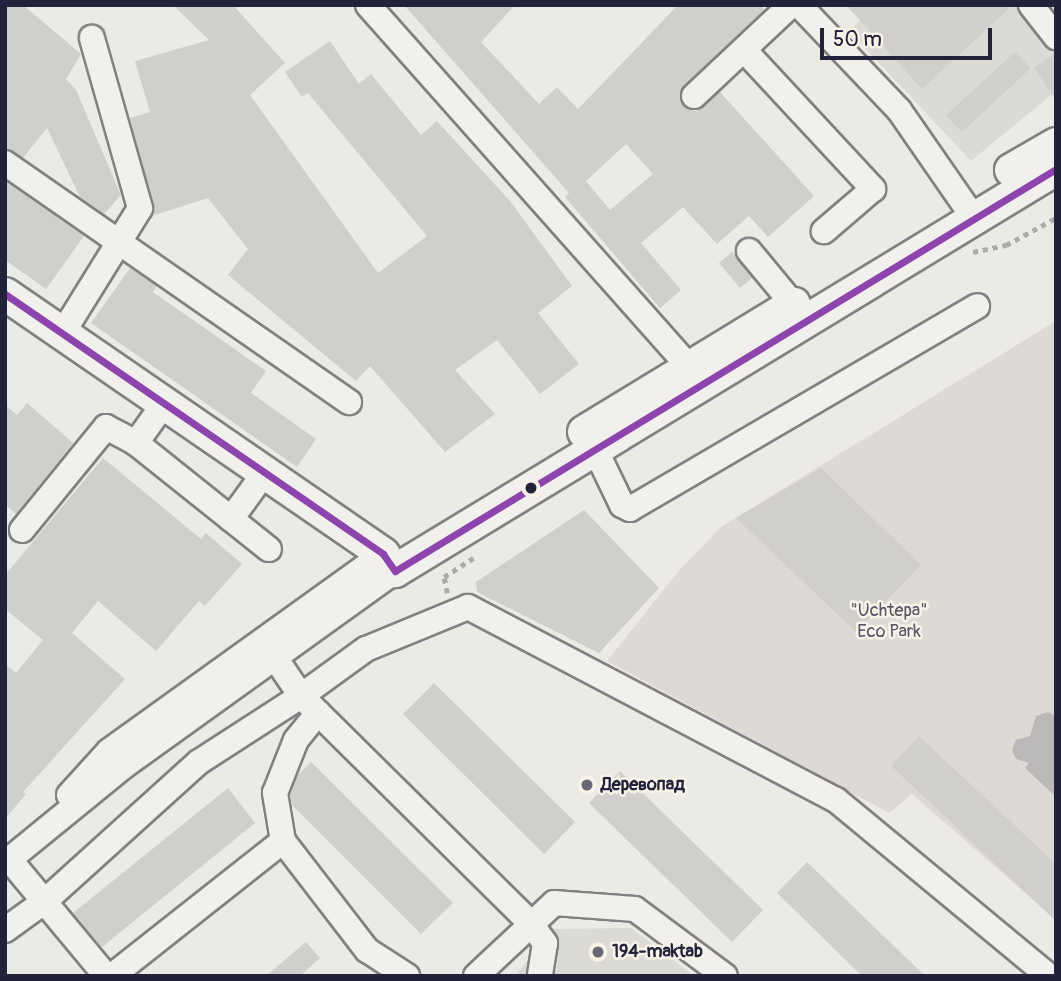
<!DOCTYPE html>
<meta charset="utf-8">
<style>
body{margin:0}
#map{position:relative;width:1061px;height:981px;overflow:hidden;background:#ebeae4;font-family:Pangolin,sans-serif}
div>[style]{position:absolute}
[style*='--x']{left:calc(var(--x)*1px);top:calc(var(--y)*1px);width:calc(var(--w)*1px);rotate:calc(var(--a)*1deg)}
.built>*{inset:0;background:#dcdad5}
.green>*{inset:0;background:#dddad5}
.water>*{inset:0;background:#bbb8b9}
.building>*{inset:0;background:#d0cfcc}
.path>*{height:4.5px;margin-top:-2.25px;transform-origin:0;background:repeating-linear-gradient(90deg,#acabac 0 5px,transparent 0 10px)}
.roads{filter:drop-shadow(2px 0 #818083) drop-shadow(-2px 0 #818083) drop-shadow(0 2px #818083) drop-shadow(0 -2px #818083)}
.minor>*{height:24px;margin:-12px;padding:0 12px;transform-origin:12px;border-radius:12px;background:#f1f0ec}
.major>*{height:32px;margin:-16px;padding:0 16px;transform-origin:16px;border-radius:16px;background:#f1f0ec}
.bus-1>*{height:7px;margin:-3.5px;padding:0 3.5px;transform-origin:3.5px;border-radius:3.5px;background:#8e44ad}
.dots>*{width:19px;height:19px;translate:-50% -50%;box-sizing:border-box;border:4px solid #f7f3e8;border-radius:50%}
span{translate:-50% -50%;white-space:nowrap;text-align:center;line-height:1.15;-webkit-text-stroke:5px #f7f3e8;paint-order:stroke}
.park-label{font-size:18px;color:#575566}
.poi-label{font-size:18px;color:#22223b;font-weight:700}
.left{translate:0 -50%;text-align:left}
.frame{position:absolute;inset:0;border:7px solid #22223b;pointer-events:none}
.scale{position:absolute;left:820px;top:28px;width:172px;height:32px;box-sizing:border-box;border:4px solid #22223b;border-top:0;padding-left:9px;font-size:21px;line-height:24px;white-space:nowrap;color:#22223b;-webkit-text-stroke:5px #f7f3e8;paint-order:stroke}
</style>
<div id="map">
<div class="built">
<div style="clip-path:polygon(876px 5px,1026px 5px,1056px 41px,1056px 91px,971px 161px,849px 31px)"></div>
<div style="clip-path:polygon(631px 928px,694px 976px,515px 976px,553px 929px)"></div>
</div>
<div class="green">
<div style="clip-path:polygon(1056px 321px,1056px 920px,912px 794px,889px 813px,607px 661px,677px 573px,721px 527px)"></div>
</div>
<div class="water">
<div style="clip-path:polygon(1048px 712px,1056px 716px,1056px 797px,1025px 768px,1029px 763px,1016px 759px,1012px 750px,1016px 740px,1030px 736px,1036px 716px)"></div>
</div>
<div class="building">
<div style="clip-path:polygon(5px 5px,23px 5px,81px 54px,66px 79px,76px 90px,121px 195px,104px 214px,80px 197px,47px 128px,23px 158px,5px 148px)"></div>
<div style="clip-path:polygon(173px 5px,233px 5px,285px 63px,250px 95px,378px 273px,427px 236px,308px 93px,302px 97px,285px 72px,330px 41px,359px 84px,371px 74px,421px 135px,437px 121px,510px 201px,572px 286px,538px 313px,579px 364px,540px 394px,497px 340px,455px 370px,495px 414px,445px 452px,370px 366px,356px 381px,228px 275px,248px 249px,208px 198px,155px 215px,130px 118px,150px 112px,135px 61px,209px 40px)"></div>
<div style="clip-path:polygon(evenodd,404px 5px,515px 5px,481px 42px,539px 104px,557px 87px,578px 109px,678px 5px,760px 5px,764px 10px,684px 85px,680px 100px,689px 110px,697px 111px,720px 92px,814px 196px,768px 237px,749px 216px,717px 244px,683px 207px,641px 243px,681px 290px,660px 308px,565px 197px,569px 193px,404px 5px,626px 144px,653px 174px,610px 210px,586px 181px,626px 144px)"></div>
<div style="clip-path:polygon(846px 5px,1013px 5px,922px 89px)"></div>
<div style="clip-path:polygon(1015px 52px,1031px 68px,962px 132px,946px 115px)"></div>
<div style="clip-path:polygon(1056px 53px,1056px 100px,1034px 68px)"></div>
<div style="clip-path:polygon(5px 181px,84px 236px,46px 289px,5px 260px)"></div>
<div style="clip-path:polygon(732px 252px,752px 278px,740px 288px,719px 263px)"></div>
<div style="clip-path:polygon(130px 268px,157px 286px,153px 292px,266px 371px,251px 393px,316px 439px,297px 467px,91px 323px)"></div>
<div style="clip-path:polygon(27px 403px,73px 443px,16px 514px,5px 504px,5px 405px,17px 415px)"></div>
<div style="clip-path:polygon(103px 458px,201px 539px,206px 533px,242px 564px,205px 606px,199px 601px,156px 651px,98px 601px,72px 633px,125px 679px,23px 792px,26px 794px,5px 819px,5px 664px,16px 673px,43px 640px,5px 609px,5px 575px)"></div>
<div style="clip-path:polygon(821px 468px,921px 565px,856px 632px,736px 518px)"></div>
<div style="clip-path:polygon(584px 510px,659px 588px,599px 653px,477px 592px,476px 582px)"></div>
<div style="clip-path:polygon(434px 683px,575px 822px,544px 854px,403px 714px)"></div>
<div style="clip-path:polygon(919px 736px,1056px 864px,1056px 921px,891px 766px)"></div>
<div style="clip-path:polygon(311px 762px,453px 903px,421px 934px,292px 805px,290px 795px,298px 775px)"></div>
<div style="clip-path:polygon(620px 771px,763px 910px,732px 942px,589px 803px)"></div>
<div style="clip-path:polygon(228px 788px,255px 823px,102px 947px,73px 913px)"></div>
<div style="clip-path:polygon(807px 862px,925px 976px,862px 976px,777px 893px)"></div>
<div style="clip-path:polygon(306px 942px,320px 958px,300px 976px,266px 976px)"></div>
</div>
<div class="path">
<div style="--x:973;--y:252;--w:34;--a:-12"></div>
<div style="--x:1006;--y:245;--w:57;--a:-28.4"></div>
<div style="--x:447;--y:593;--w:16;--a:-101"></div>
<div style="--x:444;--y:577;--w:35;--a:-33"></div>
</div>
<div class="roads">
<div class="minor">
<div style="--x:368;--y:5;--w:485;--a:48.4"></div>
<div style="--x:690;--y:368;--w:15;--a:62"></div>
<div style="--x:799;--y:5;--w:145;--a:46.4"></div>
<div style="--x:899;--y:110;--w:130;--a:55.3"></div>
<div style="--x:1031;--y:5;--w:41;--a:52"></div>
<div style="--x:744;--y:50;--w:190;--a:47.1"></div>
<div style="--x:873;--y:189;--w:65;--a:139.4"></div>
<div style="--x:694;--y:96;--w:133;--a:-43.2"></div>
<div style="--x:5;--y:163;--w:419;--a:34.8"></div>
<div style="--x:749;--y:251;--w:69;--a:50.3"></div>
<div style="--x:62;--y:334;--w:148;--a:-58.2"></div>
<div style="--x:140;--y:208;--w:177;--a:-105.8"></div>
<div style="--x:163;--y:405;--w:47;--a:125.4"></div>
<div style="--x:136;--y:443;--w:170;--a:38.6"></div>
<div style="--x:596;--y:451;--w:60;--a:64.3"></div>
<div style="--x:622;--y:505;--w:9;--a:27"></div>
<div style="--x:630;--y:509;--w:402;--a:-30.3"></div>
<div style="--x:231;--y:519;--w:54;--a:-54"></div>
<div style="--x:22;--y:530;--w:133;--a:-50.8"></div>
<div style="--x:106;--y:427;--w:34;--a:28"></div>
<div style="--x:274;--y:656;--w:48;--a:56"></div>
<div style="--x:301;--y:696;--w:80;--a:-35.9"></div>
<div style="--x:366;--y:649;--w:110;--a:-22.4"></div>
<div style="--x:468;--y:607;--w:416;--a:27.7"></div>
<div style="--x:836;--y:800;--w:276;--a:39.6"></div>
<div style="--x:69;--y:795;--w:59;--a:-47.7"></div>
<div style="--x:109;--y:751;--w:337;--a:-35.7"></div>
<div style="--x:283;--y:841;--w:138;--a:52.4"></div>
<div style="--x:367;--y:950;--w:48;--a:33"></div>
<div style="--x:9;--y:859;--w:152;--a:50.3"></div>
<div style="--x:5;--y:863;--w:154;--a:-39.2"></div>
<div style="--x:124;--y:766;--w:334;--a:-35.7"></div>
<div style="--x:5;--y:930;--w:49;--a:-35.9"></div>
<div style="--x:45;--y:901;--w:207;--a:-42.1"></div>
<div style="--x:199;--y:762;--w:121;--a:-32.9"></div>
<div style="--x:301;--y:696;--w:324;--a:44.7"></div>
<div style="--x:531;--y:924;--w:24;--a:54"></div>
<div style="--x:545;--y:943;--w:33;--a:99"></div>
<div style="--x:112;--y:976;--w:218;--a:-38.3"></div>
<div style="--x:283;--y:841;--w:49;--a:-99.5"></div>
<div style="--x:275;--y:793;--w:57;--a:-68.4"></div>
<div style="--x:296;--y:740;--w:35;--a:-51"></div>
<div style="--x:476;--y:976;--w:107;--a:-43.1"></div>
<div style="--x:554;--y:903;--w:81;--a:4.2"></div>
<div style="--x:635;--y:909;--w:112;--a:36.7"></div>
</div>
<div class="major">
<div style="--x:1011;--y:170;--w:52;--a:-30"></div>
<div style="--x:5;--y:294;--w:459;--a:34.5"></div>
<div style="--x:383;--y:554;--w:21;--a:55"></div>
<div style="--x:395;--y:571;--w:774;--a:-31.31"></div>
<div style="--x:584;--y:432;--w:246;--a:-31.4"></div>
</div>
</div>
<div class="bus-1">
<div style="--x:5;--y:294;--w:459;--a:34.5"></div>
<div style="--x:383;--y:554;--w:21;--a:55"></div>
<div style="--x:395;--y:571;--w:774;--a:-31.31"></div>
</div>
<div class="dots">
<div style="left:531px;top:488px;background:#22223b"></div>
<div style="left:587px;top:785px;background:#686876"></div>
<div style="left:598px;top:952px;background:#686876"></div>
</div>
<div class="park-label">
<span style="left:889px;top:622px">"Uchtepa"<br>Eco Park</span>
</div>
<div class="poi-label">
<span class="left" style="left:601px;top:785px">Деревопад</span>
<span class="left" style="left:612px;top:952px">194-maktab</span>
</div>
<div class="frame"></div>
<div class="scale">50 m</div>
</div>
